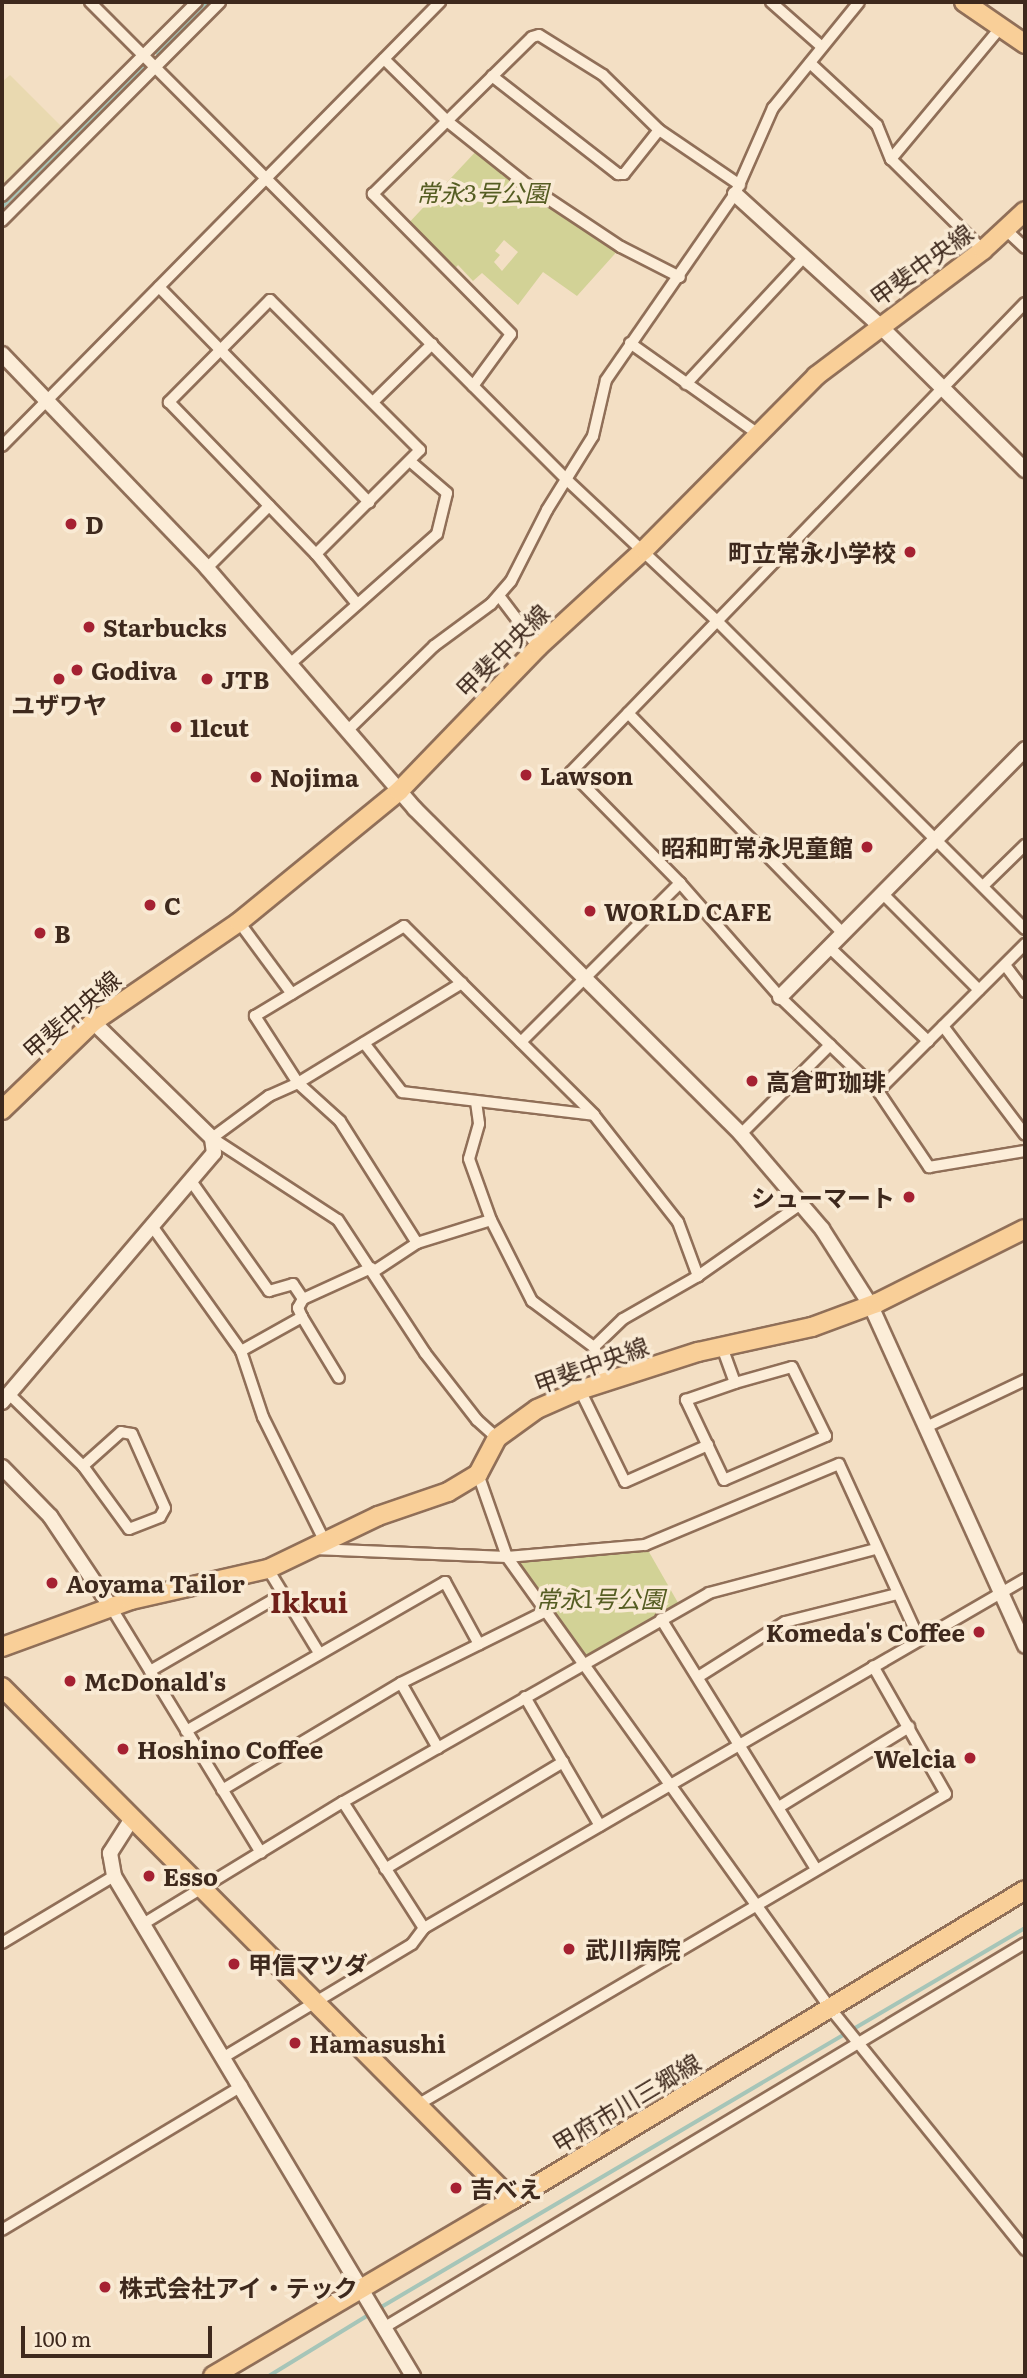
<!DOCTYPE html>
<meta charset="utf-8">
<style>
body{margin:0}
#map{position:relative;width:1027px;height:2378px;overflow:hidden;background:#f3dfc4;font-family:Literata,"Noto Sans JP",serif}
div>[style]{position:absolute}
[style*='--x']{left:calc(var(--x)*1px);top:calc(var(--y)*1px);width:calc(var(--w)*1px);rotate:calc(var(--a)*1deg)}
.farmland>*{inset:0;background:#e9d9b0}
.green>*{inset:0;background:#d2d296}
.stream>*{height:3.5px;margin:-1.75px;padding:0 1.75px;transform-origin:1.75px;border-radius:1.75px;background:#a6c5b8}
.roads{filter:drop-shadow(2px 0 #906f58) drop-shadow(-2px 0 #906f58) drop-shadow(0 2px #906f58) drop-shadow(0 -2px #906f58)}
.minor>*{height:10px;margin:-5px;padding:0 5px;transform-origin:5px;border-radius:5px;background:#fcedd8}
.tertiary>*{height:14px;margin:-7px;padding:0 7px;transform-origin:7px;border-radius:7px;background:#fcedd8}
.primary>*{height:18px;margin:-9px;padding:0 9px;transform-origin:9px;border-radius:9px;background:#f9cf98}
.dots>*{width:19px;height:19px;translate:-50% -50%;box-sizing:border-box;border:4px solid #f9ead4;border-radius:50%}
span{translate:-50% -50%;white-space:nowrap;text-align:center;line-height:1.15;-webkit-text-stroke:7px #f9ead4;paint-order:stroke}
.park-label{font-size:24px;color:#555d22;font-style:italic}
.street-label{font-size:24px;color:#3e291d}
.poi-label{font-size:24px;color:#3e291d;font-weight:700}
.left{translate:0 -50%;text-align:left}
.right{translate:-100% -50%;text-align:right}
.quarter-label{font-size:28px;color:#6f2018;font-weight:700}
.frame{position:absolute;inset:0;border:4px solid #3e291d;pointer-events:none}
.scale{position:absolute;left:21px;top:2326px;width:191px;height:32px;box-sizing:border-box;border:4px solid #3e291d;border-top:0;padding-left:9px;font-size:21px;line-height:24px;white-space:nowrap;color:#3e291d;-webkit-text-stroke:5px #f9ead4;paint-order:stroke}
</style>
<div id="map">
<div class="farmland">
<div style="clip-path:polygon(10px 75px,62px 127px,2px 187px,2px 82px)"></div>
</div>
<div class="green">
<div style="clip-path:polygon(evenodd,480px 147px,621px 247px,577px 296px,543px 272px,518px 305px,482px 273px,473px 281px,458px 265px,451px 273px,405px 227px,480px 147px,504px 240px,518px 252px,502px 271px,494px 262px,500px 255px,495px 251px,504px 240px)"></div>
<div style="clip-path:polygon(645px 1545px,681px 1608px,583px 1662px,507px 1557px)"></div>
</div>
<div class="stream">
<div style="--x:157;--y:53;--w:71;--a:-45.6"></div>
<div style="--x:2;--y:207;--w:198;--a:-45"></div>
<div style="--x:378;--y:2309;--w:751;--a:-30.49"></div>
<div style="--x:269;--y:2376;--w:121;--a:-31.5"></div>
</div>
<div class="roads">
<div class="minor">
<div style="--x:90;--y:2;--w:675;--a:45.06"></div>
<div style="--x:567;--y:480;--w:204;--a:43.2"></div>
<div style="--x:716;--y:620;--w:437;--a:45"></div>
<div style="--x:771;--y:2;--w:68;--a:41.4"></div>
<div style="--x:384;--y:59;--w:88;--a:44.5"></div>
<div style="--x:447;--y:121;--w:101;--a:38.6"></div>
<div style="--x:526;--y:184;--w:114;--a:33.6"></div>
<div style="--x:621;--y:247;--w:66;--a:27"></div>
<div style="--x:810;--y:63;--w:91;--a:42.8"></div>
<div style="--x:877;--y:125;--w:37;--a:68"></div>
<div style="--x:891;--y:159;--w:129;--a:44.7"></div>
<div style="--x:492;--y:76;--w:160;--a:37.9"></div>
<div style="--x:618;--y:174;--w:6;--a:0"></div>
<div style="--x:624;--y:174;--w:56;--a:-51.5"></div>
<div style="--x:891;--y:159;--w:170;--a:-50.2"></div>
<div style="--x:2;--y:196;--w:275;--a:-44.9"></div>
<div style="--x:2;--y:221;--w:309;--a:-45.1"></div>
<div style="--x:1006;--y:230;--w:26;--a:43"></div>
<div style="--x:159;--y:287;--w:301;--a:45.7"></div>
<div style="--x:1025;--y:303;--w:653;--a:134.07"></div>
<div style="--x:571;--y:772;--w:156;--a:45.5"></div>
<div style="--x:680;--y:883;--w:152;--a:48.7"></div>
<div style="--x:780;--y:997;--w:136;--a:43.8"></div>
<div style="--x:878;--y:1091;--w:92;--a:56.1"></div>
<div style="--x:929;--y:1167;--w:97;--a:-9.5"></div>
<div style="--x:630;--y:343;--w:157;--a:35.4"></div>
<div style="--x:686;--y:384;--w:173;--a:-47.1"></div>
<div style="--x:473;--y:386;--w:64;--a:-53.8"></div>
<div style="--x:511;--y:334;--w:197;--a:-134.6"></div>
<div style="--x:373;--y:194;--w:223;--a:-44.6"></div>
<div style="--x:532;--y:37;--w:7;--a:-16"></div>
<div style="--x:539;--y:35;--w:75;--a:32"></div>
<div style="--x:603;--y:75;--w:78;--a:44.5"></div>
<div style="--x:659;--y:130;--w:98;--a:34.2"></div>
<div style="--x:373;--y:402;--w:83;--a:-44.5"></div>
<div style="--x:2;--y:446;--w:624;--a:-45.39"></div>
<div style="--x:316;--y:554;--w:147;--a:-45"></div>
<div style="--x:420;--y:450;--w:212;--a:-135"></div>
<div style="--x:270;--y:300;--w:144;--a:134.7"></div>
<div style="--x:169;--y:402;--w:211;--a:46"></div>
<div style="--x:316;--y:554;--w:65;--a:50.6"></div>
<div style="--x:207;--y:568;--w:88;--a:-45"></div>
<div style="--x:500;--y:597;--w:63;--a:52.8"></div>
<div style="--x:290;--y:664;--w:196;--a:-41.5"></div>
<div style="--x:437;--y:534;--w:42;--a:-76.3"></div>
<div style="--x:447;--y:493;--w:48;--a:-139.3"></div>
<div style="--x:628;--y:713;--w:308;--a:45.7"></div>
<div style="--x:347;--y:731;--w:122;--a:-44.3"></div>
<div style="--x:434;--y:646;--w:71;--a:-36.4"></div>
<div style="--x:491;--y:604;--w:30;--a:-49"></div>
<div style="--x:511;--y:581;--w:80;--a:-63.1"></div>
<div style="--x:547;--y:510;--w:87;--a:-58.1"></div>
<div style="--x:593;--y:436;--w:57;--a:-76.9"></div>
<div style="--x:606;--y:380;--w:226;--a:-55.3"></div>
<div style="--x:735;--y:194;--w:94;--a:-66.2"></div>
<div style="--x:773;--y:108;--w:136;--a:-50.9"></div>
<div style="--x:983;--y:886;--w:59;--a:-44.3"></div>
<div style="--x:882;--y:893;--w:137;--a:45"></div>
<div style="--x:239;--y:922;--w:89;--a:53.6"></div>
<div style="--x:829;--y:947;--w:137;--a:43.5"></div>
<div style="--x:1005;--y:965;--w:34;--a:53"></div>
<div style="--x:943;--y:1026;--w:136;--a:53"></div>
<div style="--x:521;--y:1042;--w:225;--a:-45"></div>
<div style="--x:364;--y:1043;--w:62;--a:52.2"></div>
<div style="--x:402;--y:1092;--w:193;--a:6.8"></div>
<div style="--x:878;--y:1091;--w:208;--a:-45"></div>
<div style="--x:476;--y:1102;--w:22;--a:82"></div>
<div style="--x:479;--y:1124;--w:36;--a:106"></div>
<div style="--x:469;--y:1159;--w:65;--a:70.2"></div>
<div style="--x:491;--y:1220;--w:91;--a:63.2"></div>
<div style="--x:532;--y:1301;--w:77;--a:36.6"></div>
<div style="--x:594;--y:1347;--w:36;--a:69"></div>
<div style="--x:741;--y:1134;--w:126;--a:-45"></div>
<div style="--x:212;--y:1138;--w:150;--a:33.1"></div>
<div style="--x:338;--y:1220;--w:159;--a:56.8"></div>
<div style="--x:425;--y:1353;--w:85;--a:52.2"></div>
<div style="--x:477;--y:1420;--w:27;--a:42"></div>
<div style="--x:212;--y:1138;--w:71;--a:-36.4"></div>
<div style="--x:269;--y:1096;--w:32;--a:-24"></div>
<div style="--x:298;--y:1083;--w:192;--a:-31.4"></div>
<div style="--x:191;--y:1181;--w:135;--a:54.7"></div>
<div style="--x:269;--y:1291;--w:25;--a:-16"></div>
<div style="--x:293;--y:1284;--w:18;--a:56"></div>
<div style="--x:303;--y:1299;--w:75;--a:-24.5"></div>
<div style="--x:152;--y:1226;--w:153;--a:54.5"></div>
<div style="--x:241;--y:1351;--w:70;--a:71.6"></div>
<div style="--x:263;--y:1417;--w:137;--a:63.6"></div>
<div style="--x:417;--y:1243;--w:144;--a:-122.3"></div>
<div style="--x:340;--y:1121;--w:57;--a:-137.9"></div>
<div style="--x:298;--y:1083;--w:80;--a:-122.7"></div>
<div style="--x:255;--y:1016;--w:174;--a:-31.1"></div>
<div style="--x:404;--y:926;--w:268;--a:44.8"></div>
<div style="--x:594;--y:1115;--w:136;--a:51.9"></div>
<div style="--x:678;--y:1222;--w:58;--a:69.7"></div>
<div style="--x:698;--y:1276;--w:126;--a:-35"></div>
<div style="--x:373;--y:1272;--w:53;--a:-33.4"></div>
<div style="--x:417;--y:1243;--w:77;--a:-17.3"></div>
<div style="--x:302;--y:1317;--w:71;--a:58.8"></div>
<div style="--x:594;--y:1347;--w:40;--a:-44"></div>
<div style="--x:623;--y:1319;--w:86;--a:-29.8"></div>
<div style="--x:722;--y:1347;--w:38;--a:70"></div>
<div style="--x:735;--y:1383;--w:59;--a:-15.7"></div>
<div style="--x:792;--y:1367;--w:77;--a:63.8"></div>
<div style="--x:826;--y:1436;--w:111;--a:156.7"></div>
<div style="--x:724;--y:1480;--w:89;--a:-115.4"></div>
<div style="--x:686;--y:1400;--w:52;--a:-19.1"></div>
<div style="--x:241;--y:1351;--w:70;--a:-29.1"></div>
<div style="--x:302;--y:1317;--w:10;--a:-114"></div>
<div style="--x:298;--y:1308;--w:10;--a:-61"></div>
<div style="--x:580;--y:1390;--w:102;--a:63.9"></div>
<div style="--x:625;--y:1482;--w:91;--a:-24"></div>
<div style="--x:9;--y:1394;--w:103;--a:44.2"></div>
<div style="--x:83;--y:1466;--w:78;--a:53.9"></div>
<div style="--x:129;--y:1529;--w:33;--a:-21"></div>
<div style="--x:160;--y:1517;--w:10;--a:-61"></div>
<div style="--x:165;--y:1508;--w:81;--a:-114"></div>
<div style="--x:132;--y:1434;--w:11;--a:-170"></div>
<div style="--x:121;--y:1432;--w:51;--a:138.2"></div>
<div style="--x:926;--y:1427;--w:110;--a:-25.4"></div>
<div style="--x:478;--y:1474;--w:88;--a:70.7"></div>
<div style="--x:507;--y:1557;--w:555;--a:54.39"></div>
<div style="--x:830;--y:2008;--w:311;--a:51.1"></div>
<div style="--x:314;--y:1549;--w:193;--a:2.4"></div>
<div style="--x:507;--y:1557;--w:139;--a:-5"></div>
<div style="--x:645;--y:1545;--w:210;--a:-22.7"></div>
<div style="--x:839;--y:1464;--w:192;--a:65.4"></div>
<div style="--x:268;--y:1569;--w:98;--a:58.7"></div>
<div style="--x:111;--y:1607;--w:288;--a:58.6"></div>
<div style="--x:661;--y:1619;--w:294;--a:58.2"></div>
<div style="--x:150;--y:1671;--w:154;--a:-30.1"></div>
<div style="--x:698;--y:1677;--w:103;--a:-32.3"></div>
<div style="--x:785;--y:1622;--w:115;--a:-14"></div>
<div style="--x:401;--y:1683;--w:75;--a:60.4"></div>
<div style="--x:525;--y:1697;--w:149;--a:59.8"></div>
<div style="--x:186;--y:1731;--w:299;--a:-29.9"></div>
<div style="--x:445;--y:1582;--w:71;--a:61.3"></div>
<div style="--x:222;--y:1790;--w:209;--a:-30.9"></div>
<div style="--x:401;--y:1683;--w:162;--a:-26.4"></div>
<div style="--x:343;--y:1802;--w:150;--a:57.3"></div>
<div style="--x:779;--y:1807;--w:153;--a:-31.6"></div>
<div style="--x:385;--y:1869;--w:208;--a:-31"></div>
<div style="--x:143;--y:1924;--w:234;--a:-31.4"></div>
<div style="--x:343;--y:1802;--w:421;--a:-29.7"></div>
<div style="--x:709;--y:1593;--w:173;--a:-14.8"></div>
<div style="--x:2;--y:1943;--w:131;--a:-30.9"></div>
<div style="--x:224;--y:2057;--w:219;--a:-31"></div>
<div style="--x:412;--y:1944;--w:20;--a:-53"></div>
<div style="--x:424;--y:1928;--w:695;--a:-30.14"></div>
<div style="--x:419;--y:2104;--w:611;--a:-30.47"></div>
<div style="--x:946;--y:1794;--w:147;--a:-119.7"></div>
<div style="--x:2;--y:2230;--w:280;--a:-31"></div>
<div style="--x:385;--y:2327;--w:746;--a:-30.96"></div>
</div>
<div class="tertiary">
<div style="--x:735;--y:194;--w:195;--a:42.3"></div>
<div style="--x:879;--y:325;--w:206;--a:44.8"></div>
<div style="--x:2;--y:354;--w:296;--a:46.2"></div>
<div style="--x:207;--y:568;--w:318;--a:49.2"></div>
<div style="--x:415;--y:809;--w:460;--a:44.9"></div>
<div style="--x:741;--y:1134;--w:125;--a:49.5"></div>
<div style="--x:822;--y:1229;--w:91;--a:57.5"></div>
<div style="--x:871;--y:1306;--w:373;--a:65.6"></div>
<div style="--x:780;--y:997;--w:349;--a:-45.3"></div>
<div style="--x:2;--y:1402;--w:327;--a:-49.6"></div>
<div style="--x:214;--y:1153;--w:15;--a:-98"></div>
<div style="--x:212;--y:1138;--w:166;--a:-135.7"></div>
<div style="--x:2;--y:1467;--w:69;--a:45.6"></div>
<div style="--x:50;--y:1516;--w:110;--a:56.2"></div>
<div style="--x:133;--y:1817;--w:43;--a:122.6"></div>
<div style="--x:110;--y:1853;--w:23;--a:80"></div>
<div style="--x:114;--y:1876;--w:583;--a:59.12"></div>
</div>
<div class="primary">
<div style="--x:964;--y:2;--w:74;--a:34.5"></div>
<div style="--x:2;--y:1110;--w:127;--a:-44"></div>
<div style="--x:93;--y:1022;--w:177;--a:-34.4"></div>
<div style="--x:239;--y:922;--w:207;--a:-39.3"></div>
<div style="--x:399;--y:791;--w:200;--a:-46"></div>
<div style="--x:538;--y:647;--w:144;--a:-42.5"></div>
<div style="--x:644;--y:550;--w:245;--a:-45.3"></div>
<div style="--x:816;--y:376;--w:209;--a:-37"></div>
<div style="--x:983;--y:250;--w:57;--a:-42.9"></div>
<div style="--x:2;--y:1647;--w:137;--a:-20"></div>
<div style="--x:131;--y:1600;--w:140;--a:-12.8"></div>
<div style="--x:268;--y:1569;--w:122;--a:-25.7"></div>
<div style="--x:378;--y:1516;--w:74;--a:-18.9"></div>
<div style="--x:448;--y:1492;--w:35;--a:-31"></div>
<div style="--x:478;--y:1474;--w:41;--a:-62.2"></div>
<div style="--x:497;--y:1438;--w:49;--a:-35.9"></div>
<div style="--x:537;--y:1409;--w:47;--a:-23.8"></div>
<div style="--x:580;--y:1390;--w:124;--a:-17.9"></div>
<div style="--x:698;--y:1352;--w:117;--a:-12.4"></div>
<div style="--x:812;--y:1327;--w:69;--a:-20.3"></div>
<div style="--x:877;--y:1303;--w:165;--a:-26.6"></div>
<div style="--x:2;--y:1687;--w:723;--a:45.17"></div>
<div style="--x:512;--y:2200;--w:599;--a:-31.14"></div>
<div style="--x:213;--y:2376;--w:347;--a:-30.5"></div>
</div>
</div>
<div class="dots">
<div style="left:71px;top:524px;background:#a52132"></div>
<div style="left:910px;top:552px;background:#a52132"></div>
<div style="left:89px;top:627px;background:#a52132"></div>
<div style="left:77px;top:670px;background:#a52132"></div>
<div style="left:59px;top:679px;background:#a52132"></div>
<div style="left:207px;top:679px;background:#a52132"></div>
<div style="left:176px;top:727px;background:#a52132"></div>
<div style="left:526px;top:775px;background:#a52132"></div>
<div style="left:256px;top:777px;background:#a52132"></div>
<div style="left:867px;top:847px;background:#a52132"></div>
<div style="left:150px;top:905px;background:#a52132"></div>
<div style="left:590px;top:911px;background:#a52132"></div>
<div style="left:40px;top:933px;background:#a52132"></div>
<div style="left:752px;top:1081px;background:#a52132"></div>
<div style="left:909px;top:1197px;background:#a52132"></div>
<div style="left:52px;top:1583px;background:#a52132"></div>
<div style="left:979px;top:1632px;background:#a52132"></div>
<div style="left:70px;top:1681px;background:#a52132"></div>
<div style="left:123px;top:1749px;background:#a52132"></div>
<div style="left:970px;top:1758px;background:#a52132"></div>
<div style="left:149px;top:1876px;background:#a52132"></div>
<div style="left:569px;top:1949px;background:#a52132"></div>
<div style="left:234px;top:1964px;background:#a52132"></div>
<div style="left:295px;top:2043px;background:#a52132"></div>
<div style="left:456px;top:2188px;background:#a52132"></div>
<div style="left:105px;top:2287px;background:#a52132"></div>
</div>
<div class="park-label">
<span style="left:482px;top:192px">常永3号公園</span>
<span style="left:600px;top:1598px">常永1号公園</span>
</div>
<div class="street-label">
<span style="left:921px;top:264px;rotate:-36deg">甲斐中央線</span>
<span style="left:502px;top:650px;rotate:-45deg">甲斐中央線</span>
<span style="left:71px;top:1014px;rotate:-41deg">甲斐中央線</span>
<span style="left:591px;top:1364px;rotate:-20deg">甲斐中央線</span>
<span style="left:626px;top:2102px;rotate:-31deg">甲府市川三郷線</span>
</div>
<div class="poi-label">
<span class="left" style="left:85px;top:524px">D</span>
<span class="right" style="left:896px;top:552px">町立常永小学校</span>
<span class="left" style="left:103px;top:627px">Starbucks</span>
<span class="left" style="left:91px;top:670px">Godiva</span>
<span class="left" style="left:221px;top:679px">JTB</span>
<span style="left:59px;top:704px">ユザワヤ</span>
<span class="left" style="left:190px;top:727px">11cut</span>
<span class="left" style="left:540px;top:775px">Lawson</span>
<span class="left" style="left:270px;top:777px">Nojima</span>
<span class="right" style="left:853px;top:847px">昭和町常永児童館</span>
<span class="left" style="left:164px;top:905px">C</span>
<span class="left" style="left:604px;top:911px">WORLD CAFE</span>
<span class="left" style="left:54px;top:933px">B</span>
<span class="left" style="left:766px;top:1081px">高倉町珈琲</span>
<span class="right" style="left:895px;top:1197px">シューマート</span>
<span class="left" style="left:66px;top:1583px">Aoyama Tailor</span>
<span class="right" style="left:965px;top:1632px">Komeda's Coffee</span>
<span class="left" style="left:84px;top:1681px">McDonald's</span>
<span class="left" style="left:137px;top:1749px">Hoshino Coffee</span>
<span class="right" style="left:956px;top:1758px">Welcia</span>
<span class="left" style="left:163px;top:1876px">Esso</span>
<span class="left" style="left:585px;top:1949px">武川病院</span>
<span class="left" style="left:248px;top:1964px">甲信マツダ</span>
<span class="left" style="left:309px;top:2043px">Hamasushi</span>
<span class="left" style="left:470px;top:2188px">吉べえ</span>
<span class="left" style="left:119px;top:2287px">株式会社アイ・テック</span>
</div>
<div class="quarter-label">
<span style="left:309px;top:1601px">Ikkui</span>
</div>
<div class="frame"></div>
<div class="scale">100 m</div>
</div>
